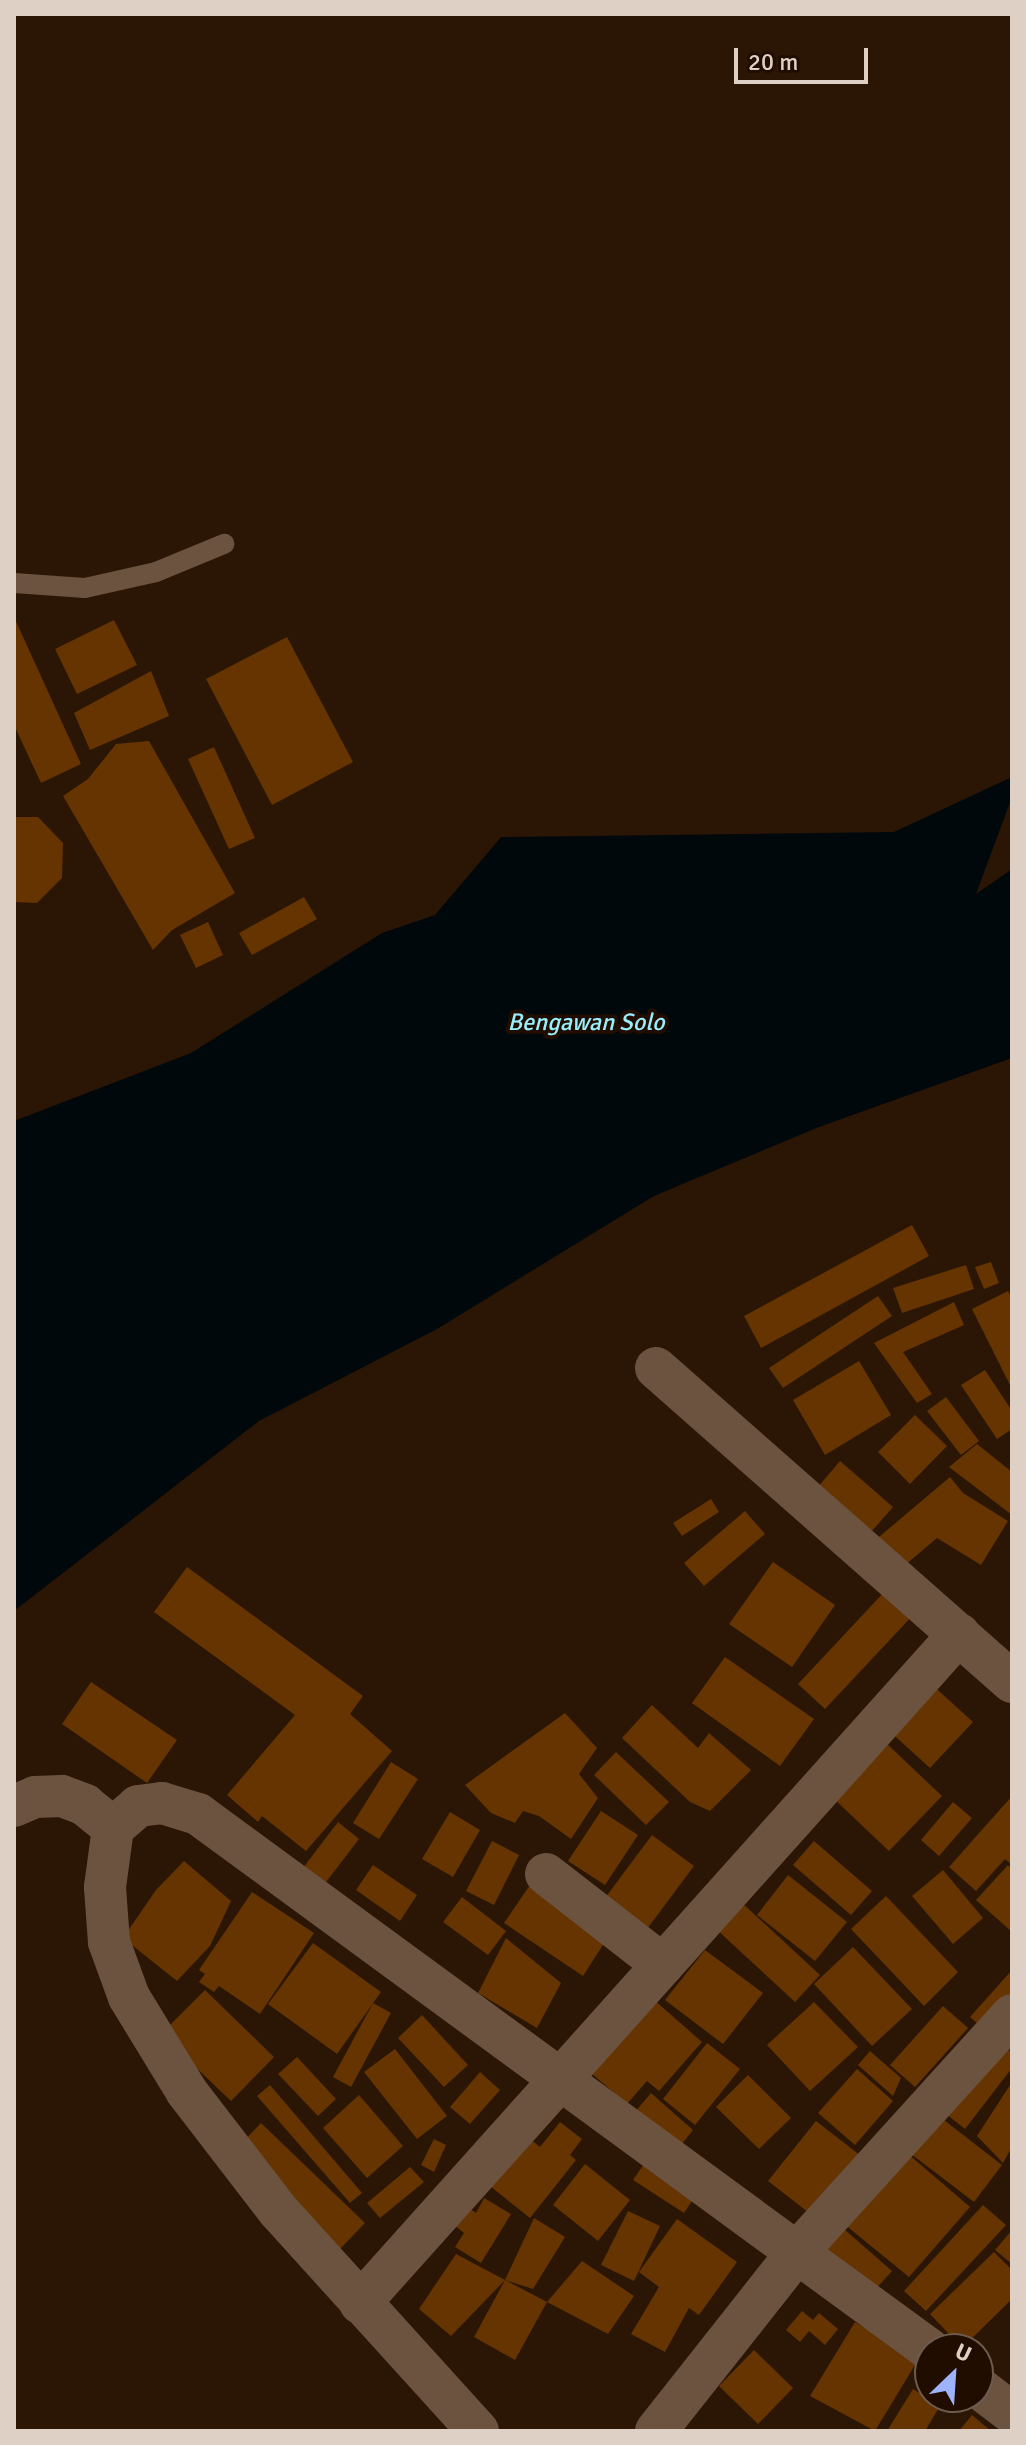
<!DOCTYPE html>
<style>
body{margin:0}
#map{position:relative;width:1026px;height:2445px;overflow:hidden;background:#2b1605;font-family:Signika,sans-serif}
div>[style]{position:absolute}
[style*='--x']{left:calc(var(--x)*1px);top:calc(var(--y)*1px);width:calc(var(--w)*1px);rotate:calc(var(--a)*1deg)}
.water>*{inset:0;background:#00080b}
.building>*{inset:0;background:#653401}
.lane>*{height:20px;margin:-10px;padding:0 10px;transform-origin:10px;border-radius:10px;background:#6c5340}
.street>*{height:42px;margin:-21px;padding:0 21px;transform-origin:21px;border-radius:21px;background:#6c5340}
span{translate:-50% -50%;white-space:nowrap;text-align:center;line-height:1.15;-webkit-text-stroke:8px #210d00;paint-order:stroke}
.water-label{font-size:24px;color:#98effb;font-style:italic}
.frame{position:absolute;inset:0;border:16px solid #dfd0c5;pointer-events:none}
.north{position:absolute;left:914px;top:2333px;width:80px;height:80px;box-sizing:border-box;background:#210d00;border:2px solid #6d5b4f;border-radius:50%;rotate:25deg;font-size:22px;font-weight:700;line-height:32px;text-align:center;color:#dfd0c5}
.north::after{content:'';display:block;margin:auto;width:28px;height:36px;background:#9db4fd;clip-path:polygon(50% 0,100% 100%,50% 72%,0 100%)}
.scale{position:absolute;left:734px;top:48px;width:134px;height:36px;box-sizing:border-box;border:4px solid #dfd0c5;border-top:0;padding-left:10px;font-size:24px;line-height:28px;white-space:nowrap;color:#dfd0c5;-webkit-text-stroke:6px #210d00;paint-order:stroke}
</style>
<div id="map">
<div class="water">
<div style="clip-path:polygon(1012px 777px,1012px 797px,976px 894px,1012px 869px,1012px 1058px,819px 1127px,654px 1196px,437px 1329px,259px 1421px,14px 1611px,14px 1121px,191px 1053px,382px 933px,435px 915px,501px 837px,894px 832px)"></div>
</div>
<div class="building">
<div style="clip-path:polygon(14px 617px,81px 764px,41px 783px,14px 725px)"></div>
<div style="clip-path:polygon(114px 620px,137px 665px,77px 694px,55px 649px)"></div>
<div style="clip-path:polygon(287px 637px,353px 762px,272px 805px,206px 679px)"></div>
<div style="clip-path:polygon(151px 671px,169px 716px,90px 750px,74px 713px)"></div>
<div style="clip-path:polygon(149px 741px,235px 893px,172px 930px,153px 950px,63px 796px,88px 779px,116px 744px)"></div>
<div style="clip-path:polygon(214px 747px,255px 838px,229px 849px,188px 759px)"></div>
<div style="clip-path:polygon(14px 817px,38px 817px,63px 843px,62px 878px,37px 903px,14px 902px)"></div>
<div style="clip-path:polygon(304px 897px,317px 919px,252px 955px,239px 933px)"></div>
<div style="clip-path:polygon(208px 922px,223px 955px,196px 968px,180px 935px)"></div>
<div style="clip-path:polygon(912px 1225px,929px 1256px,761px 1348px,744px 1316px)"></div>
<div style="clip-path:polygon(991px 1262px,999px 1283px,984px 1289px,975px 1267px)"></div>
<div style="clip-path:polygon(966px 1265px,974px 1289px,902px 1313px,893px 1288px)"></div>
<div style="clip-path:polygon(1008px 1291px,1012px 1298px,1012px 1389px,972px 1309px)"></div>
<div style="clip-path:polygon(878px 1296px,892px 1316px,783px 1388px,769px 1368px)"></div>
<div style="clip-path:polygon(954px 1302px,964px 1325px,903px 1352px,932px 1394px,917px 1403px,874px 1343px)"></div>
<div style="clip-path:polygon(859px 1361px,891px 1415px,825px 1455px,793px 1400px)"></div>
<div style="clip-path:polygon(985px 1370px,1012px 1411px,1012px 1429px,997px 1439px,961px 1385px)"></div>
<div style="clip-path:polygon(946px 1397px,979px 1441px,961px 1455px,927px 1411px)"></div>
<div style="clip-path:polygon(915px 1415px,947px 1446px,910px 1484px,878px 1452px)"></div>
<div style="clip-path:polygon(977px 1444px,1012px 1472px,1012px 1515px,949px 1467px)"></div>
<div style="clip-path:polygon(840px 1461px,893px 1507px,864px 1540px,812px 1494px)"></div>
<div style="clip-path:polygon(950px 1477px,963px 1493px,1008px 1521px,981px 1565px,937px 1538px,898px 1571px,873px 1542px)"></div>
<div style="clip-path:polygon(711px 1499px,719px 1512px,682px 1536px,673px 1523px)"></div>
<div style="clip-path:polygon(745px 1511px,765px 1534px,704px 1586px,684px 1563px)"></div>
<div style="clip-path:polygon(773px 1562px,835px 1605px,792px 1667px,729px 1624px)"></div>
<div style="clip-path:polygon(187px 1567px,363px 1696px,350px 1714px,392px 1751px,306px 1851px,262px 1816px,258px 1822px,227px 1795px,295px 1715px,154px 1612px)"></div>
<div style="clip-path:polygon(887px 1589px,915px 1613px,825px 1709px,798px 1684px)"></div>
<div style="clip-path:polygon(725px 1657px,814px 1719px,780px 1766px,692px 1703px)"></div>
<div style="clip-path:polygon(91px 1682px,177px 1740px,147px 1783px,62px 1724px)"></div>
<div style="clip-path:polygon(929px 1682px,973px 1722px,930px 1768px,886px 1728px)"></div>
<div style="clip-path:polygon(652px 1705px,698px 1748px,709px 1733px,751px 1770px,710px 1811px,690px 1802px,622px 1738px)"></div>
<div style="clip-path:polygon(565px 1713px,597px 1748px,579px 1774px,598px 1798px,571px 1839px,539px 1816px,523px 1811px,515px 1823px,491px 1813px,465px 1785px)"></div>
<div style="clip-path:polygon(885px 1742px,942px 1796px,889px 1851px,832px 1797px)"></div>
<div style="clip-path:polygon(616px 1752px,669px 1802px,646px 1825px,594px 1775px)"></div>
<div style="clip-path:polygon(391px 1762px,418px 1779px,379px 1839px,353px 1823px)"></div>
<div style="clip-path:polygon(1012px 1796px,1012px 1865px,1005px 1859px,976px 1891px,949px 1867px)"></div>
<div style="clip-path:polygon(953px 1802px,972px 1818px,939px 1856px,921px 1840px)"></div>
<div style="clip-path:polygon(601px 1811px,638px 1835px,605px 1885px,568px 1861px)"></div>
<div style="clip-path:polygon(450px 1812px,480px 1830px,453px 1877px,422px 1859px)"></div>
<div style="clip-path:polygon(338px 1822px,359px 1839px,317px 1894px,296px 1877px)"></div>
<div style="clip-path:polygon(652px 1835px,694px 1866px,647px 1929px,605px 1898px)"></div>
<div style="clip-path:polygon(492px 1841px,519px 1855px,494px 1905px,466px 1891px)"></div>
<div style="clip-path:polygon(814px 1841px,872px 1891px,851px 1915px,793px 1865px)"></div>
<div style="clip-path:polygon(184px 1861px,231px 1901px,210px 1946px,177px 1981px,123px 1938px,156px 1890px)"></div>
<div style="clip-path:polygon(373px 1865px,417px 1895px,400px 1921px,356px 1890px)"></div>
<div style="clip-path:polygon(1008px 1865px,1012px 1869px,1012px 1932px,976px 1900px)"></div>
<div style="clip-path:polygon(943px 1870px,983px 1918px,953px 1944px,912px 1896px)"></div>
<div style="clip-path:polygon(788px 1875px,847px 1922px,815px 1961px,757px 1915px)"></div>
<div style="clip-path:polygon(532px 1882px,610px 1934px,583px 1976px,504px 1923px)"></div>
<div style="clip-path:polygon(252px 1892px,314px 1933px,260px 2014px,219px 1986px,214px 1992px,199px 1982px,205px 1974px,199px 1970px)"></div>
<div style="clip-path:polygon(886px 1896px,958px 1972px,924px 2006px,851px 1929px)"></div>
<div style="clip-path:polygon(462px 1897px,506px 1931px,488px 1955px,443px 1922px)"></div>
<div style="clip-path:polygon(740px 1901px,820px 1975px,795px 2002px,715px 1928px)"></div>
<div style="clip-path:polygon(506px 1938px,561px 1983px,537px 2028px,478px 1993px)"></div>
<div style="clip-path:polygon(313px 1943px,381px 1992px,337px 2054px,268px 2004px)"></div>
<div style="clip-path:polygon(853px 1947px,912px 2009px,872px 2046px,814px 1984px)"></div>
<div style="clip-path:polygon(705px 1950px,763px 1993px,723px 2044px,665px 2000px)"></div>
<div style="clip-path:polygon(1012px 1970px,1012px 2007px,989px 2033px,970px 2017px)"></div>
<div style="clip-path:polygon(205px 1990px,274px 2057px,231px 2101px,161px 2034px)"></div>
<div style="clip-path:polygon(653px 1999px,702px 2042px,659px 2091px,647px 2081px,627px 2104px,590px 2072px)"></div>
<div style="clip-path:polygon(814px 2002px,858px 2047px,810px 2091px,767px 2045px)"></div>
<div style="clip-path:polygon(373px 2003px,391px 2013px,351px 2087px,333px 2077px)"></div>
<div style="clip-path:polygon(943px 2006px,968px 2028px,915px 2087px,890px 2065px)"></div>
<div style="clip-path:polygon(422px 2015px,468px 2065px,444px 2087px,398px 2038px)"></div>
<div style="clip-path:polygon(995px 2040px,1012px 2053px,1012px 2068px,965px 2129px,941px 2110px)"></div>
<div style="clip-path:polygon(707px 2043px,740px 2069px,695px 2125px,663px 2099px)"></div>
<div style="clip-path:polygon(395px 2049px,447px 2116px,417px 2139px,364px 2072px)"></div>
<div style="clip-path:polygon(870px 2051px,901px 2078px,893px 2096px,858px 2065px)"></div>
<div style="clip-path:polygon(297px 2057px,336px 2099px,318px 2116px,278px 2074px)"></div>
<div style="clip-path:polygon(857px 2069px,893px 2101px,855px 2145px,818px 2113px)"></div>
<div style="clip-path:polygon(480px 2072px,500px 2090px,470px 2124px,450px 2107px)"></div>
<div style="clip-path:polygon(748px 2075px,791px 2118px,759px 2149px,716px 2107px)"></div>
<div style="clip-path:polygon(1012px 2082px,1012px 2147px,1003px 2163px,977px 2136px)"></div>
<div style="clip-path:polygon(270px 2085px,362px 2193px,350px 2203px,257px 2096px)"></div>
<div style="clip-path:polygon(651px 2093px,693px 2130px,677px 2150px,634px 2113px)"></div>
<div style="clip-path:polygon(359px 2095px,403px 2146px,367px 2178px,323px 2128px)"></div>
<div style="clip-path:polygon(931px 2110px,1002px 2165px,974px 2202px,902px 2147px)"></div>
<div style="clip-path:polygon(816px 2121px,861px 2156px,813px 2216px,768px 2181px)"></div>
<div style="clip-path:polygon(560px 2122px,582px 2139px,570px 2155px,576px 2160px,530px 2218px,480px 2178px,518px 2129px,540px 2147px)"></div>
<div style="clip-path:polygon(261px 2123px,365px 2223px,340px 2249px,237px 2148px)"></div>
<div style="clip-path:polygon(434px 2139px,446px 2145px,434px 2172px,421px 2165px)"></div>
<div style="clip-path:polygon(900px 2147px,970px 2207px,909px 2277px,838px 2219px)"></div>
<div style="clip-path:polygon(650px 2155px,700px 2189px,684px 2213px,633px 2180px)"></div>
<div style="clip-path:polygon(585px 2164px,630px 2200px,598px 2241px,553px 2205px)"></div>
<div style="clip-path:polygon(410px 2167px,424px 2182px,380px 2218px,367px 2203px)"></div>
<div style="clip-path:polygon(484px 2198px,511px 2214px,481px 2263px,455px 2247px,464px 2233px,444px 2217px,458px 2199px,476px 2213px)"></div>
<div style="clip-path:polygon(983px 2205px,1006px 2225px,926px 2311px,904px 2291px)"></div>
<div style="clip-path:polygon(628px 2211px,660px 2226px,634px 2281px,601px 2265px)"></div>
<div style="clip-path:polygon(534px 2218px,565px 2237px,533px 2289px,505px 2280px)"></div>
<div style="clip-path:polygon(677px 2219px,737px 2262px,699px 2315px,689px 2308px,665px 2352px,631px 2334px,659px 2287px,639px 2272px)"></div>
<div style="clip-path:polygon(836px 2222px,892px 2271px,873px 2292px,817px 2243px)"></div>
<div style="clip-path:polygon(1012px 2230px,1012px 2264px,995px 2250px)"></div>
<div style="clip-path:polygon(994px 2252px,1012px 2270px,1012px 2299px,962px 2348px,930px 2314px)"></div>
<div style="clip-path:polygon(456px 2254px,505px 2280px,451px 2336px,419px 2309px)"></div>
<div style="clip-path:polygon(582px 2261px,634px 2296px,608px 2334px,547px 2302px)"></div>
<div style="clip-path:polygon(505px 2280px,547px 2302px,515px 2360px,474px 2337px)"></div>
<div style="clip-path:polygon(802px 2311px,813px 2320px,819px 2313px,838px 2329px,825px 2345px,809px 2331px,800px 2342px,786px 2330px)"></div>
<div style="clip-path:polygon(855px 2322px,918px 2360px,875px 2431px,810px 2396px)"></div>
<div style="clip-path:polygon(754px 2350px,793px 2388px,758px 2424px,719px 2386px)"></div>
<div style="clip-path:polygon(913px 2389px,940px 2406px,925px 2431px,887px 2431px)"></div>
<div style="clip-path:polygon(972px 2415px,991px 2431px,959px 2431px)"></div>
</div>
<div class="lane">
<div style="--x:14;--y:583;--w:71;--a:4"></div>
<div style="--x:85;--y:588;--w:73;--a:-12.7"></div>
<div style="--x:156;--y:572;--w:74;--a:-22.4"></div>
</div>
<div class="street">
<div style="--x:656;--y:1368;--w:475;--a:41.4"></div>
<div style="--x:14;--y:1806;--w:23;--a:-23"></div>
<div style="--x:35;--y:1797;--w:27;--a:-2"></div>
<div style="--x:62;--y:1796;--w:25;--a:21"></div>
<div style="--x:85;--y:1805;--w:36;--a:39"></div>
<div style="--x:546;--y:1874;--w:148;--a:37.9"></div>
<div style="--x:360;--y:2303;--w:898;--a:-48.16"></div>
<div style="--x:978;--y:2387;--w:43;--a:37.4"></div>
<div style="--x:478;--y:2431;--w:299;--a:-132.2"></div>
<div style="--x:277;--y:2209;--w:148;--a:-127.6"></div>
<div style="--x:187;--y:2092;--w:111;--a:-121.4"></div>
<div style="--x:129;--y:1997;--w:59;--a:-110"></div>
<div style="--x:109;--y:1942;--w:55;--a:-94.2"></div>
<div style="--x:105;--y:1887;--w:60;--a:-82.3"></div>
<div style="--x:113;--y:1828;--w:33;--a:-41"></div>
<div style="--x:138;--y:1806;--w:24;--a:-7"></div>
<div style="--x:162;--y:1803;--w:38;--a:17"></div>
<div style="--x:198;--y:1814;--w:907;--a:36.21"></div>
<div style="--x:656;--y:2431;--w:231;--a:-51.7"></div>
<div style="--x:799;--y:2250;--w:317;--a:-47.8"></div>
</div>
<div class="water-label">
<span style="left:586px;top:1023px">Bengawan Solo</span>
</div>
<div class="frame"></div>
<div class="north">U</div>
<div class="scale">20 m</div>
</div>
